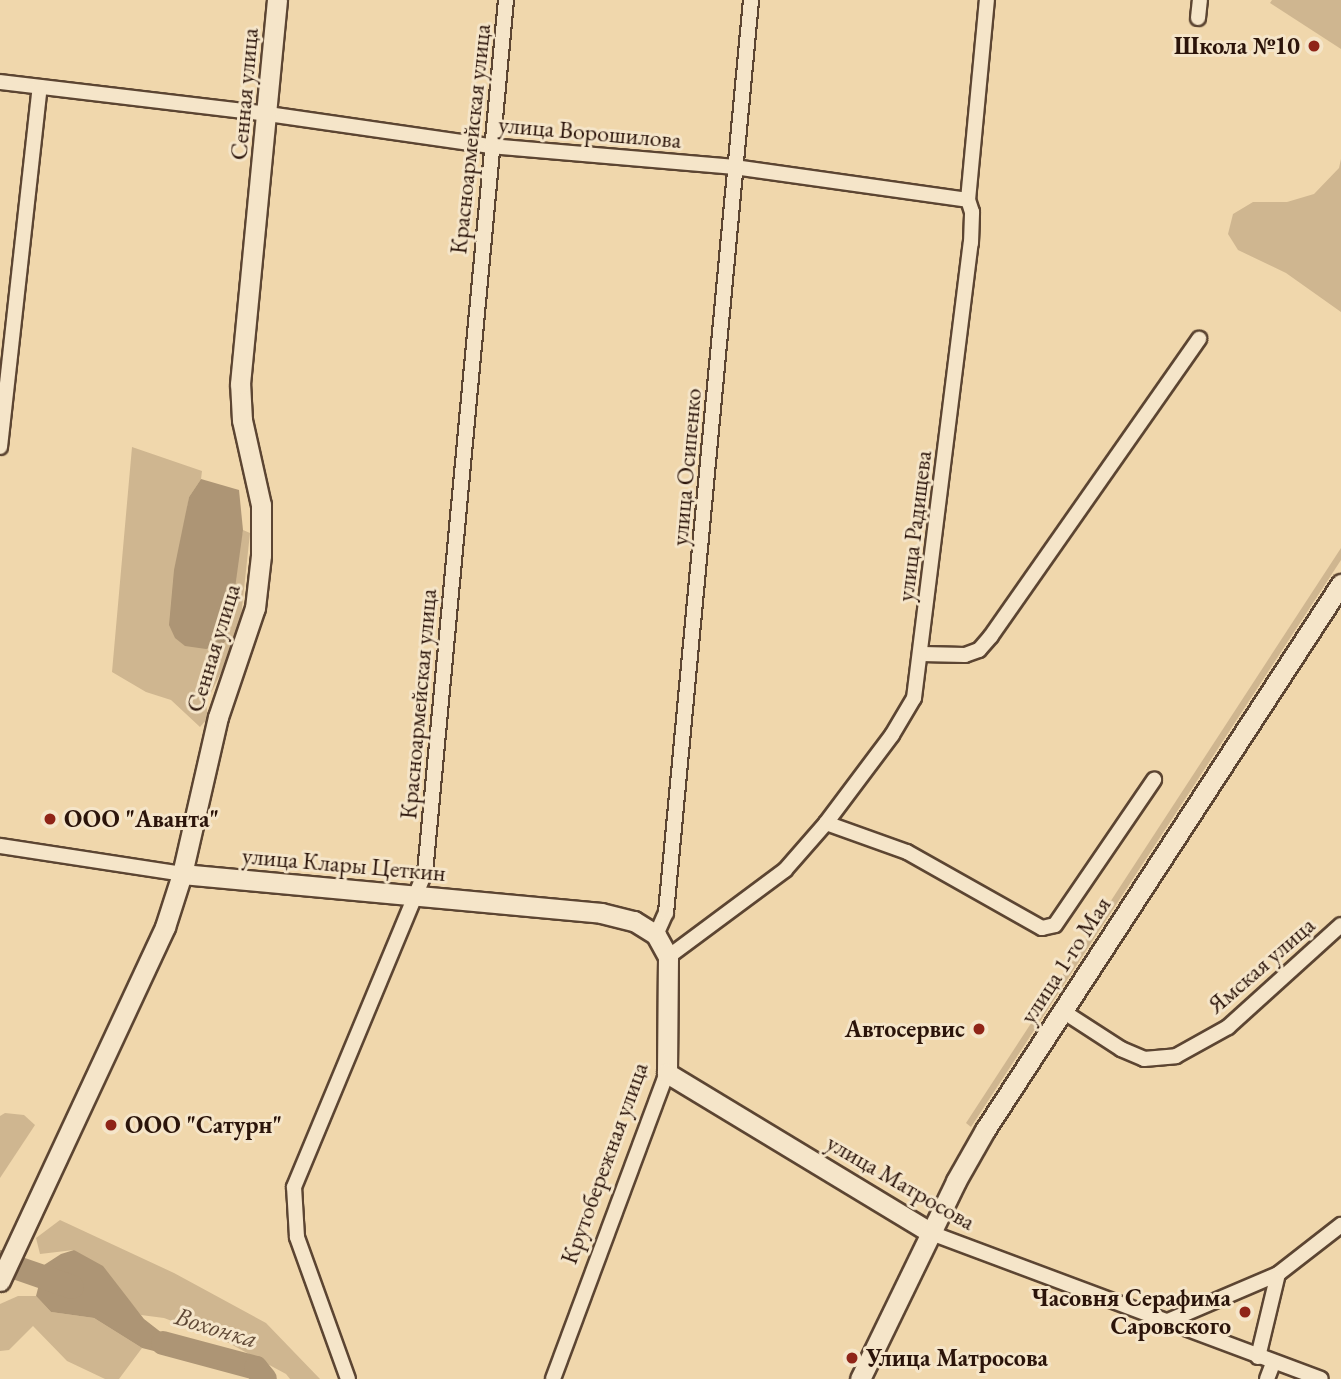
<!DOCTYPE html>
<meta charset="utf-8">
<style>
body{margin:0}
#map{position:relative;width:1341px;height:1379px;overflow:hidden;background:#f0d7ac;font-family:"EB Garamond",serif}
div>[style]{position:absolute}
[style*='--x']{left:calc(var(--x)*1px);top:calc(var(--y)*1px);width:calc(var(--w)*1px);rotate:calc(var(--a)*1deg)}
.green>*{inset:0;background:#cfb690}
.water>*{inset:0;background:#ad9575}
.river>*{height:24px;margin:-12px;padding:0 12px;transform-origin:12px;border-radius:12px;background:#ad9575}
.roads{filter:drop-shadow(2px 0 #5c4532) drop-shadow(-2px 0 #5c4532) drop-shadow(0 2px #5c4532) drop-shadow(0 -2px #5c4532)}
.street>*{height:14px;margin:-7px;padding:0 7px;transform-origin:7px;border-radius:7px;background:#f5e5c9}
.secondary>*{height:19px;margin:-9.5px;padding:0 9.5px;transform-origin:9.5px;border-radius:9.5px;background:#f5e5c9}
.dots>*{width:19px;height:19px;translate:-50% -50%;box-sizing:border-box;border:4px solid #f5e5c9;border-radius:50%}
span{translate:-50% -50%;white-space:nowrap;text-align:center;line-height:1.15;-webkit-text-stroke:6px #f5e5c9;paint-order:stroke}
.poi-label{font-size:24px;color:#2b140a;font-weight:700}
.right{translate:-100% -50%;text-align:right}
.left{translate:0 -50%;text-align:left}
.street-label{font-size:24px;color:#2b140a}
.water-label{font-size:26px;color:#5f4835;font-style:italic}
</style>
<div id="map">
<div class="green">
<div style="clip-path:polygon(1272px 0,1341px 0,1341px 49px,1270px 3px)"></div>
<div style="clip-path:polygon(1341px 159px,1341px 312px,1286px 273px,1238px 250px,1228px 234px,1233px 214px,1253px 202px,1287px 202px,1314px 194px,1339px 168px)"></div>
<div style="clip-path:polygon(132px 447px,202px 471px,201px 479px,189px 497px,174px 587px,228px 639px,240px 543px,243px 530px,250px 533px,241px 617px,231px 652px,211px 693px,205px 687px,206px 674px,202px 668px,208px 718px,200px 727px,171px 700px,146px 692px,112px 672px)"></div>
<div style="clip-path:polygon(1341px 548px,1341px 560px,971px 1127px,966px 1123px)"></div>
<div style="clip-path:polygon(5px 1113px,24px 1115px,35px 1125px,0 1178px,0 1116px)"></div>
<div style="clip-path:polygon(60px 1220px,174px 1273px,266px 1323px,320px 1379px,290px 1379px,286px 1374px,225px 1341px,164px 1318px,141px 1315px,126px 1297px,74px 1250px,40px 1254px,36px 1238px)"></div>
<div style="clip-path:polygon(18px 1296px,36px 1296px,51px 1312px,94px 1318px,142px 1348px,119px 1379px,105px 1379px,67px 1361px,33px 1326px,9px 1350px,0 1351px,0 1304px)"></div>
</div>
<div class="water">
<div style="clip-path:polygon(201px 479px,239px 490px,243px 530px,228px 639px,220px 646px,206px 649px,185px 646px,175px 638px,169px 625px,174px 570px,189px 497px)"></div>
<div style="clip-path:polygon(74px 1250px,103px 1266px,144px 1319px,162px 1333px,186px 1343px,194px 1352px,186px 1359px,142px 1348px,94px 1318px,51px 1312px,36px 1296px,44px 1265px,61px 1254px)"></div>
</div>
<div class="river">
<div style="--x:0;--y:1262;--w:76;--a:19.1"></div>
<div style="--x:163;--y:1343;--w:96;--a:15"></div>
<div style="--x:256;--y:1368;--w:14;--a:51"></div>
</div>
<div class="roads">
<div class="street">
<div style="--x:1198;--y:18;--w:18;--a:-84"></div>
<div style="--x:0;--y:82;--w:270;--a:6.8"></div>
<div style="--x:268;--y:114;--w:225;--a:8.2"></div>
<div style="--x:491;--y:146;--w:244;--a:4.9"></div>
<div style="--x:734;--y:167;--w:236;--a:8"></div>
<div style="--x:0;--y:447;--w:362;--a:-83.7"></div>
<div style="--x:922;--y:654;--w:43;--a:1.3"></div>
<div style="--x:965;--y:655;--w:15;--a:-20"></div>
<div style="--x:979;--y:650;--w:18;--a:-49"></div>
<div style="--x:991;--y:636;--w:363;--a:-55"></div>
<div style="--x:826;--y:823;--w:86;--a:19.7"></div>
<div style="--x:907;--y:852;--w:155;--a:29.4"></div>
<div style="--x:1042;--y:928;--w:13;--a:-13"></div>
<div style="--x:1055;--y:925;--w:176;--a:-55.7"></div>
<div style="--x:0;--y:846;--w:184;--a:8.7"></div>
<div style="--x:656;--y:935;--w:24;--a:-66"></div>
<div style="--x:666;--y:913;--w:917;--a:-84.68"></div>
<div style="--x:668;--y:957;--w:146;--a:-36.6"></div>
<div style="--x:785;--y:870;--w:62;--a:-48.9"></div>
<div style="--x:826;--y:823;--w:110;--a:-53.1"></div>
<div style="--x:892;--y:735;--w:43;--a:-59.3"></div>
<div style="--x:914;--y:698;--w:459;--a:-82.9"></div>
<div style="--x:971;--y:243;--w:31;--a:-88"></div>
<div style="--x:972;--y:212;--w:13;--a:-108"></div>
<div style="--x:968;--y:200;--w:201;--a:-84.6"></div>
<div style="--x:1061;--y:1010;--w:72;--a:33"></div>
<div style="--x:1121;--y:1049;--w:25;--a:23"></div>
<div style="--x:1144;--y:1059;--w:32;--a:-5"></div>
<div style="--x:1176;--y:1056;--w:60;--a:-29.1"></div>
<div style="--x:1228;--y:1027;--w:152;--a:-42.1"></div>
<div style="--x:931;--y:1233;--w:416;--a:20.5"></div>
<div style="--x:1168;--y:1321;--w:120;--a:-23.1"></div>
<div style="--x:1278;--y:1274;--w:80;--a:-37.9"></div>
<div style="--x:1258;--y:1357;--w:85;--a:-76.5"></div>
<div style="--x:348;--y:1379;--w:151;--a:-109.8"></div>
<div style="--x:297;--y:1237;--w:50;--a:-93.4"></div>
<div style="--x:294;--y:1187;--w:340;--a:-67.4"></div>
<div style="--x:425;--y:873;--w:877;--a:-84.7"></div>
<div style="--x:553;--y:1379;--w:327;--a:-69.6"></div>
<div style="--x:1267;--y:1379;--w:17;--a:-69"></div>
</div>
<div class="secondary">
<div style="--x:182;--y:874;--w:421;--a:5.3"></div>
<div style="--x:601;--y:913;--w:34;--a:14"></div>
<div style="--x:634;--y:921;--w:26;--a:32"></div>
<div style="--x:656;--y:935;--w:25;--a:61"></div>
<div style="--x:668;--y:957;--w:116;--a:90.5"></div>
<div style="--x:667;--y:1073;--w:309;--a:31.2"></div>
<div style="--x:0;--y:1281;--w:391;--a:-65"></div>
<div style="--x:165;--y:927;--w:56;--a:-72.2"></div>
<div style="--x:182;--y:874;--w:161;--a:-77.1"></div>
<div style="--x:218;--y:717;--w:115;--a:-71.3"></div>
<div style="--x:255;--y:608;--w:53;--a:-83.5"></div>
<div style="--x:261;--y:555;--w:50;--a:-90"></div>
<div style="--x:261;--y:505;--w:87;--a:-102.6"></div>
<div style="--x:242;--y:420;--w:36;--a:-93"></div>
<div style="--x:240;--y:384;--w:386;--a:-84.5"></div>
<div style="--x:860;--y:1379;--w:220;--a:-64.1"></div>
<div style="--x:956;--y:1181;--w:59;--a:-60.4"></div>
<div style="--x:985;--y:1130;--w:652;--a:-56.9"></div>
</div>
</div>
<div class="dots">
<div style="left:1314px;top:46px;background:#8f2418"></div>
<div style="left:50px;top:819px;background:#8f2418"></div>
<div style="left:979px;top:1029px;background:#8f2418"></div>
<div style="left:111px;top:1125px;background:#8f2418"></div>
<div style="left:1245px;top:1312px;background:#8f2418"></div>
<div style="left:852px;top:1358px;background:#8f2418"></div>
</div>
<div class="poi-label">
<span class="right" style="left:1300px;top:46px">Школа №10</span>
<span class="left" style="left:64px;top:819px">ООО "Аванта"</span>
<span class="right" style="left:965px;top:1029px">Автосервис</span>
<span class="left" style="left:125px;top:1125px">ООО "Сатурн"</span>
<span class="right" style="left:1231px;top:1312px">Часовня Серафима<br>Саровского</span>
<span class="left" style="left:866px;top:1358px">Улица Матросова</span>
</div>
<div class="street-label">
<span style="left:244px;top:94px;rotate:-85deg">Сенная улица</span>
<span style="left:590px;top:132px;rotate:5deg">улица Ворошилова</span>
<span style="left:470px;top:139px;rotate:-84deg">Красноармейская улица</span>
<span style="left:686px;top:467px;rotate:-85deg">улица Осипенко</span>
<span style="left:914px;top:526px;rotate:-83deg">улица Радищева</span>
<span style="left:213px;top:648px;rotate:-73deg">Сенная улица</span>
<span style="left:418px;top:704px;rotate:-85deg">Красноармейская улица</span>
<span style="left:344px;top:864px;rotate:5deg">улица Клары Цеткин</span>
<span style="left:1065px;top:960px;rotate:-57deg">улица 1-го Мая</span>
<span style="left:1261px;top:965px;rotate:-41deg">Ямская улица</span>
<span style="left:604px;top:1163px;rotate:-70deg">Крутобережная улица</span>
<span style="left:901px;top:1182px;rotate:30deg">улица Матросова</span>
</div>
<div class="water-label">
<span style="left:216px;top:1328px;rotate:17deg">Вохонка</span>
</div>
</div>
